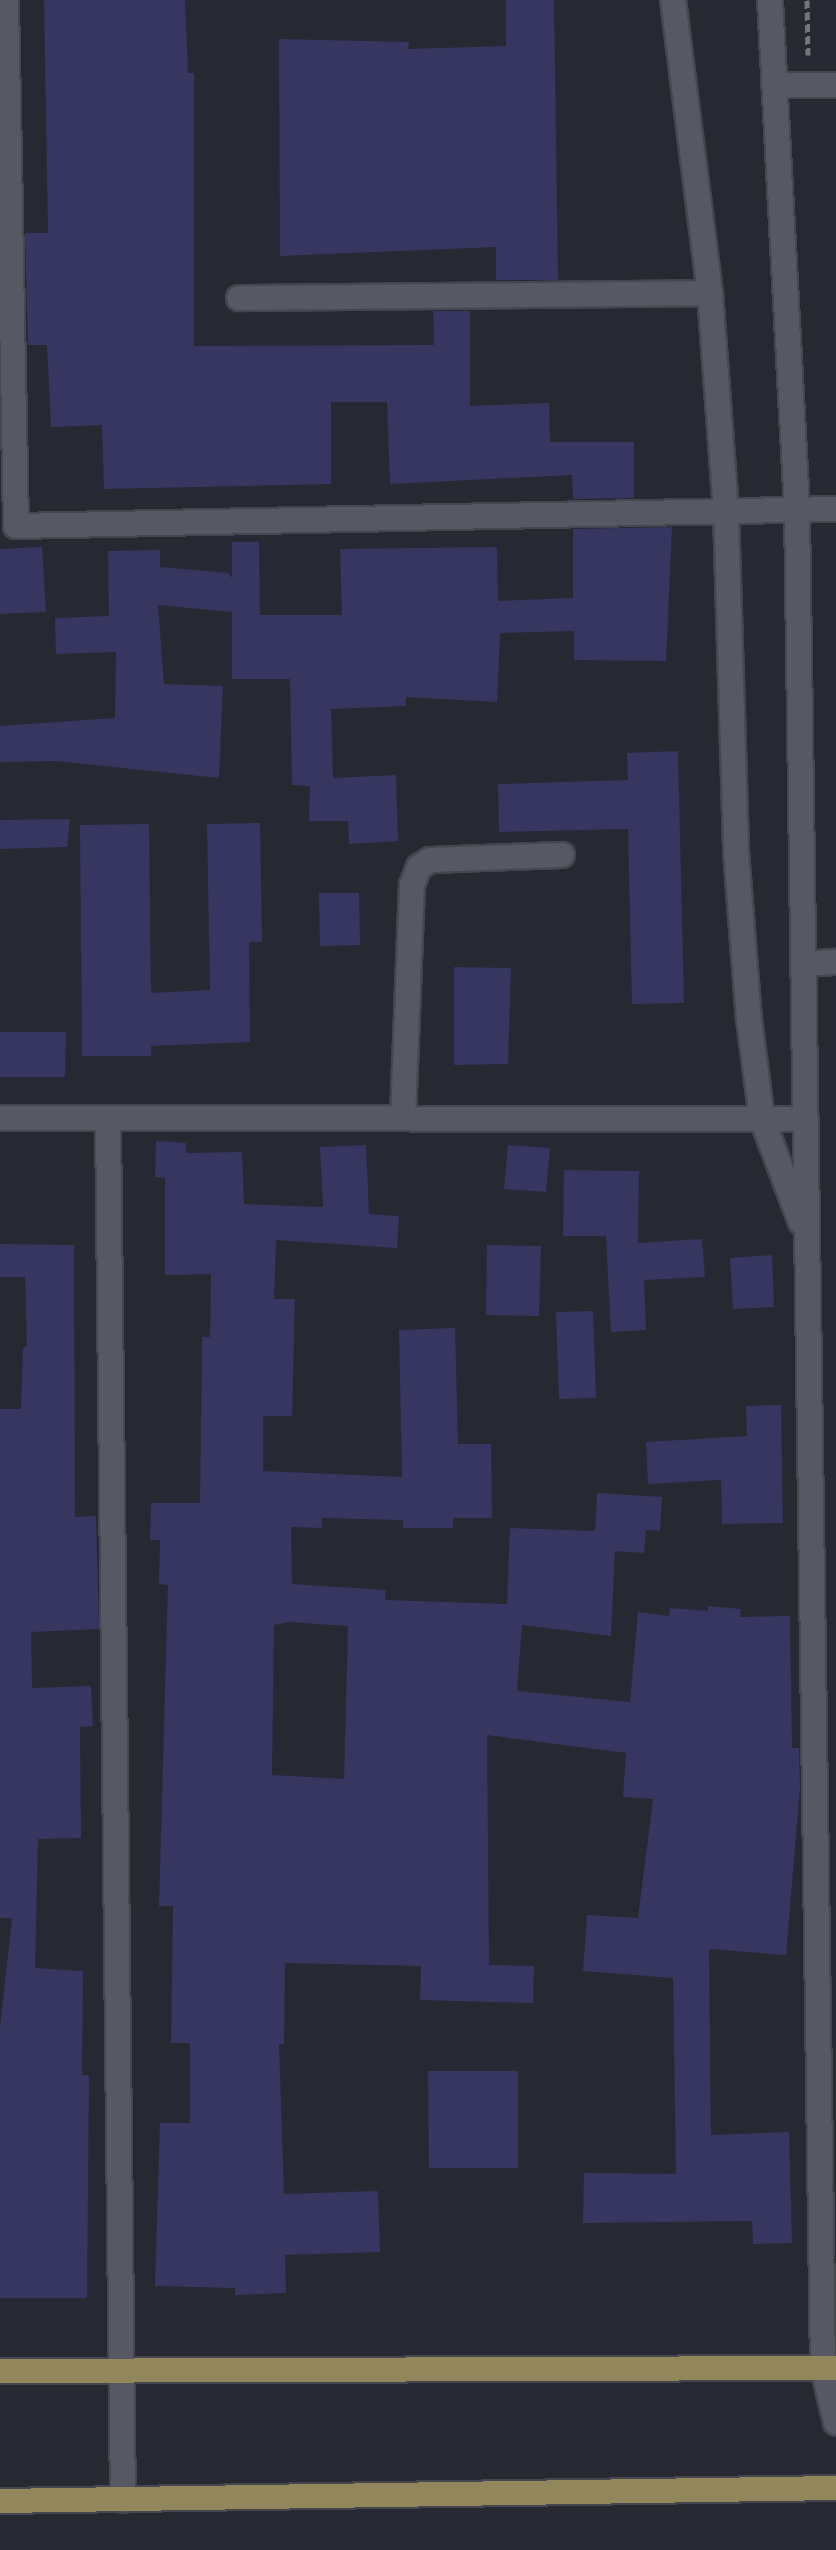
<!DOCTYPE html>
<style>
body{margin:0}
#map{position:relative;width:836px;height:2550px;overflow:hidden;background:#272832;font-family:Rubik,sans-serif}
div>[style]{position:absolute}
[style*='--x']{left:calc(var(--x)*1px);top:calc(var(--y)*1px);width:calc(var(--w)*1px);rotate:calc(var(--a)*1deg)}
.building>*{inset:0;background:#363661}
.path>*{height:5px;margin-top:-2.5px;transform-origin:0;background:repeating-linear-gradient(90deg,#73747c 0 8px,transparent 0 12px)}
.roads{filter:drop-shadow(2px 0 #46464f) drop-shadow(-2px 0 #46464f) drop-shadow(0 2px #46464f) drop-shadow(0 -2px #46464f)}
.street>*{height:24px;margin:-12px;padding:0 12px;transform-origin:12px;border-radius:12px;background:#575864}
.primary>*{height:24px;margin:-12px;padding:0 12px;transform-origin:12px;border-radius:12px;background:#92865d}
span{translate:-50% -50%;white-space:nowrap;text-align:center;line-height:1.15;-webkit-text-stroke:7px #1e1e28;paint-order:stroke}
</style>
<div id="map">
<div class="building">
<div style="clip-path:polygon(44px 0,185px 0,188px 73px,194px 73px,194px 346px,434px 345px,433px 311px,470px 311px,470px 406px,549px 403px,550px 442px,634px 442px,634px 498px,573px 499px,572px 475px,390px 484px,387px 402px,331px 402px,331px 484px,104px 489px,102px 425px,51px 427px,47px 345px,28px 345px,25px 233px,48px 233px)"></div>
<div style="clip-path:polygon(506px 0,554px 0,558px 280px,496px 280px,496px 247px,280px 256px,279px 39px,409px 42px,408px 49px,506px 46px)"></div>
<div style="clip-path:polygon(672px 527px,666px 661px,574px 660px,574px 631px,500px 633px,497px 702px,406px 697px,406px 706px,331px 709px,333px 778px,396px 775px,398px 841px,349px 844px,348px 821px,309px 821px,310px 786px,292px 785px,290px 679px,232px 679px,232px 612px,158px 605px,164px 684px,223px 686px,219px 778px,56px 761px,0 762px,0 726px,115px 718px,116px 652px,56px 654px,55px 618px,109px 616px,108px 551px,160px 550px,160px 567px,228px 573px,232px 578px,232px 542px,259px 542px,260px 615px,342px 615px,340px 549px,497px 547px,498px 601px,573px 598px,573px 529px)"></div>
<div style="clip-path:polygon(42px 547px,46px 612px,0 614px,0 549px)"></div>
<div style="clip-path:polygon(678px 751px,684px 1003px,632px 1004px,628px 829px,499px 832px,498px 784px,628px 780px,627px 753px)"></div>
<div style="clip-path:polygon(70px 819px,67px 847px,0 849px,0 820px)"></div>
<div style="clip-path:polygon(260px 823px,262px 942px,249px 942px,250px 1042px,151px 1046px,151px 1056px,82px 1056px,80px 825px,149px 824px,151px 993px,210px 990px,207px 824px)"></div>
<div style="clip-path:polygon(319px 893px,359px 893px,360px 945px,320px 946px)"></div>
<div style="clip-path:polygon(454px 967px,511px 968px,508px 1064px,454px 1065px)"></div>
<div style="clip-path:polygon(0 1032px,66px 1032px,65px 1077px,0 1077px)"></div>
<div style="clip-path:polygon(evenodd,156px 1141px,186px 1143px,186px 1153px,242px 1152px,244px 1204px,323px 1207px,320px 1147px,366px 1145px,369px 1214px,399px 1216px,397px 1248px,276px 1240px,274px 1299px,295px 1299px,292px 1416px,263px 1416px,263px 1471px,402px 1477px,399px 1330px,455px 1328px,458px 1444px,491px 1444px,492px 1518px,453px 1518px,453px 1528px,403px 1528px,403px 1520px,322px 1518px,322px 1528px,291px 1527px,292px 1584px,386px 1590px,385px 1600px,507px 1604px,510px 1528px,595px 1531px,597px 1493px,662px 1497px,660px 1531px,646px 1530px,644px 1553px,615px 1551px,611px 1636px,522px 1625px,517px 1691px,630px 1702px,638px 1612px,669px 1616px,670px 1608px,708px 1611px,708px 1606px,741px 1609px,740px 1617px,790px 1616px,792px 1748px,799px 1748px,800px 1787px,786px 1955px,709px 1949px,711px 2135px,789px 2132px,792px 2243px,753px 2244px,752px 2221px,583px 2223px,584px 2173px,676px 2174px,673px 1978px,583px 1971px,587px 1915px,638px 1918px,653px 1799px,623px 1797px,626px 1753px,487px 1735px,489px 1965px,534px 1966px,533px 2003px,420px 2000px,421px 1966px,285px 1963px,284px 2044px,279px 2044px,284px 2194px,378px 2191px,380px 2252px,285px 2255px,286px 2293px,235px 2295px,235px 2288px,155px 2286px,160px 2123px,190px 2123px,190px 2043px,171px 2043px,173px 1906px,159px 1906px,168px 1585px,159px 1584px,160px 1540px,150px 1540px,151px 1503px,200px 1503px,202px 1337px,210px 1337px,211px 1274px,165px 1275px,165px 1178px,155px 1177px,156px 1141px,289px 1622px,348px 1626px,344px 1779px,272px 1775px,274px 1625px,289px 1622px)"></div>
<div style="clip-path:polygon(508px 1145px,550px 1148px,546px 1192px,504px 1189px)"></div>
<div style="clip-path:polygon(564px 1170px,639px 1171px,638px 1243px,702px 1239px,705px 1277px,644px 1280px,646px 1330px,611px 1332px,606px 1236px,563px 1236px)"></div>
<div style="clip-path:polygon(0 1244px,74px 1245px,75px 1517px,96px 1516px,99px 1629px,31px 1632px,32px 1688px,91px 1686px,93px 1726px,80px 1727px,81px 1838px,38px 1839px,35px 1968px,83px 1971px,82px 2075px,89px 2075px,87px 2298px,0 2298px,0 2026px,12px 1918px,0 1918px,0 1409px,21px 1409px,23px 1347px,27px 1347px,25px 1277px,0 1277px)"></div>
<div style="clip-path:polygon(487px 1245px,541px 1246px,539px 1316px,486px 1315px)"></div>
<div style="clip-path:polygon(772px 1255px,774px 1307px,733px 1309px,730px 1258px)"></div>
<div style="clip-path:polygon(593px 1311px,596px 1398px,559px 1399px,556px 1312px)"></div>
<div style="clip-path:polygon(781px 1405px,783px 1523px,722px 1524px,721px 1480px,648px 1484px,646px 1442px,747px 1436px,746px 1406px)"></div>
<div style="clip-path:polygon(428px 2071px,518px 2071px,518px 2168px,429px 2168px)"></div>
</div>
<div class="path">
<div style="--x:807;--y:0;--w:55;--a:89"></div>
</div>
<div class="roads">
<div class="street">
<div style="--x:6;--y:0;--w:526;--a:88.91"></div>
<div style="--x:16;--y:526;--w:820;--a:-1.19"></div>
<div style="--x:673;--y:0;--w:295;--a:82.8"></div>
<div style="--x:710;--y:293;--w:219;--a:85.8"></div>
<div style="--x:726;--y:511;--w:340;--a:88.3"></div>
<div style="--x:736;--y:851;--w:169;--a:85.6"></div>
<div style="--x:749;--y:1019;--w:101;--a:82.6"></div>
<div style="--x:762;--y:1119;--w:110;--a:69.3"></div>
<div style="--x:770;--y:0;--w:510;--a:86.96"></div>
<div style="--x:797;--y:509;--w:1859;--a:89.2"></div>
<div style="--x:823;--y:2368;--w:56;--a:76.5"></div>
<div style="--x:774;--y:85;--w:62;--a:0"></div>
<div style="--x:239;--y:298;--w:471;--a:-0.6"></div>
<div style="--x:806;--y:964;--w:30;--a:-4"></div>
<div style="--x:0;--y:1118;--w:806;--a:0.07"></div>
<div style="--x:108;--y:1118;--w:1382;--a:89.38"></div>
<div style="--x:403;--y:1118;--w:233;--a:-87.8"></div>
<div style="--x:412;--y:885;--w:19;--a:-69"></div>
<div style="--x:419;--y:867;--w:13;--a:-32"></div>
<div style="--x:430;--y:860;--w:132;--a:-2.2"></div>
</div>
<div class="primary">
<div style="--x:0;--y:2371;--w:836;--a:-0.21"></div>
<div style="--x:0;--y:2501;--w:836;--a:-0.89"></div>
</div>
</div>
</div>
